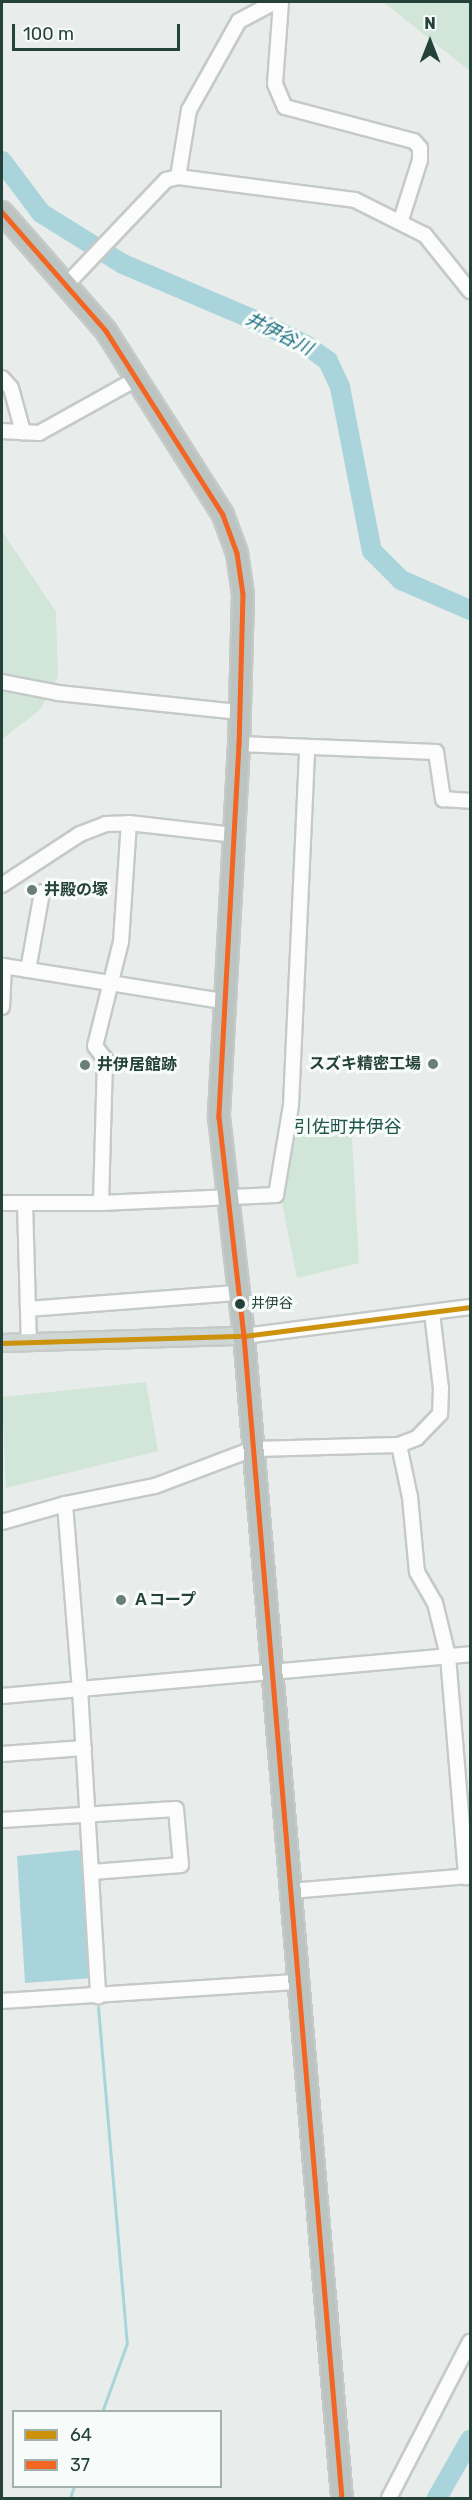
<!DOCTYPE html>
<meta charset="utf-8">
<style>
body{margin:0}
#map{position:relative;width:472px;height:2500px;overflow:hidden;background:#e8edeb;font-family:Rubik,"Noto Sans JP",sans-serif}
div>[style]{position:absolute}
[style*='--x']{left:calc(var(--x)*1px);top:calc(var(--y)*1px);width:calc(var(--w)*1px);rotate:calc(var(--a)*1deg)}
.green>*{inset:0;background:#d1e6d8}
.water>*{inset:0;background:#a9d4db}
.stream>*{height:3px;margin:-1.5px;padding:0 1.5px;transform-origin:1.5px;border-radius:1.5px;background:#a9d4db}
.river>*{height:20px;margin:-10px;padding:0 10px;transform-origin:10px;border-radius:10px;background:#a9d4db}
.roads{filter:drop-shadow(2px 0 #c5cac8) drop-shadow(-2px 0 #c5cac8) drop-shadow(0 2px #c5cac8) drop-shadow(0 -2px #c5cac8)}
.minor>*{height:14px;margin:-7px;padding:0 7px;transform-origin:7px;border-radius:7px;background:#fcfcfc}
.major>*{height:16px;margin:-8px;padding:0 8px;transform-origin:8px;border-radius:8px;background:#cfd7d5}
.highway>*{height:20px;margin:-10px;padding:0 10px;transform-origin:10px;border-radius:10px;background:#bcc4c2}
.bus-1>*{height:4.5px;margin:-2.25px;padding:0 2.25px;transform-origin:2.25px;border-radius:2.25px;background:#cd920c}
.bus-2>*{height:4.5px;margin:-2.25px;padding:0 2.25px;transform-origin:2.25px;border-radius:2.25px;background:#f26522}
.dots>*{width:16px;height:16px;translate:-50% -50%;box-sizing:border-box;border:3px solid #f7fbf9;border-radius:50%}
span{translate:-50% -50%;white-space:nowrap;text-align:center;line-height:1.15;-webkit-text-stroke:6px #f7fbf9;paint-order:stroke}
.bus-label{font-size:14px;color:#24423a}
.left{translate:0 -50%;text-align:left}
.poi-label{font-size:16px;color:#24423a;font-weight:700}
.right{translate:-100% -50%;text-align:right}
.water-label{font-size:18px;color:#1c6f80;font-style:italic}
.neighbourhood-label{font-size:18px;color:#1f5548}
.frame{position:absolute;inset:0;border:3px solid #24423a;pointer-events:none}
.legend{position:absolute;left:12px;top:2410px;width:210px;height:78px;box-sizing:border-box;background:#f7fbf9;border:2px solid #a3b1ad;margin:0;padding:8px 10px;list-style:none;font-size:18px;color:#24423a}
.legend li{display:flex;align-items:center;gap:12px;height:30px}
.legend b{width:30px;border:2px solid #a3b1ad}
.north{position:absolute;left:400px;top:12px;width:60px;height:60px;-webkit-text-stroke:4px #f7fbf9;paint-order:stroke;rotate:0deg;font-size:16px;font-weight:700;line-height:24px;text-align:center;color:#24423a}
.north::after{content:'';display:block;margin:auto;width:21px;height:27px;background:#24423a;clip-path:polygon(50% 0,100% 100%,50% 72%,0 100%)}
.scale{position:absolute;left:12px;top:24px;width:168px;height:27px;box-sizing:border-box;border:3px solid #24423a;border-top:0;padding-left:8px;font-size:18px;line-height:21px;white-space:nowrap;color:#24423a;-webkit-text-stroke:4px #f7fbf9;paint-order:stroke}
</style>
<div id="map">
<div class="green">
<div style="clip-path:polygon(383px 2px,470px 2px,470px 71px)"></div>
<div style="clip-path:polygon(2px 531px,56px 612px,58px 677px,40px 710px,2px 739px)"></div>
<div style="clip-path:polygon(295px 1133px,352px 1135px,359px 1263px,297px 1278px,282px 1203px)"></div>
<div style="clip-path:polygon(146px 1382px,158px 1451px,6px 1488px,2px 1397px)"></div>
</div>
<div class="water">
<div style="clip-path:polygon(78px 1850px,86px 1855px,93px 1978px,25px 1983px,17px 1856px)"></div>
</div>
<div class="stream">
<div style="--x:98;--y:2007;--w:337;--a:85.1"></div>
<div style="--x:127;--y:2343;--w:73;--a:109.9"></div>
<div style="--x:70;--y:2498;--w:13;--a:-72"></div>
</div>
<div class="river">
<div style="--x:2;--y:161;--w:65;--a:53.1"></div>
<div style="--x:41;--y:213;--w:97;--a:31.9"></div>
<div style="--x:123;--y:264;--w:148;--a:23.1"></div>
<div style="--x:259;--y:322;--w:52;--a:26.1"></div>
<div style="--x:306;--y:345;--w:27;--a:36"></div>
<div style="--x:328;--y:361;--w:29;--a:65"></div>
<div style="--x:340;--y:387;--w:167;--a:79"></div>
<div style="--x:372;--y:551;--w:41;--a:45"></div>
<div style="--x:401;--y:580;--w:75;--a:23.5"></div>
<div style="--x:437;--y:2498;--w:67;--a:-60.4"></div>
</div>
<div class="roads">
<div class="minor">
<div style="--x:281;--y:2;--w:82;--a:94.2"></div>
<div style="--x:275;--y:84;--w:25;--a:67"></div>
<div style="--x:285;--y:107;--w:133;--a:14.8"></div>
<div style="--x:414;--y:141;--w:9;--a:49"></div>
<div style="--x:420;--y:148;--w:12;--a:90"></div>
<div style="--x:420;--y:160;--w:63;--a:107.6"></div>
<div style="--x:178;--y:177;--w:68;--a:-80.7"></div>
<div style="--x:189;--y:110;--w:102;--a:-60.7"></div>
<div style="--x:239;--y:21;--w:40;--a:-28"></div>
<div style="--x:67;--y:284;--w:144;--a:-46.4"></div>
<div style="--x:166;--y:180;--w:12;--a:-14"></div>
<div style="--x:178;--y:177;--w:178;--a:7.4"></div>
<div style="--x:355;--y:200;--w:78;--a:26.6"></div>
<div style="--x:425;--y:235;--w:72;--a:51.2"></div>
<div style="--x:2;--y:378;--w:13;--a:48"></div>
<div style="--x:11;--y:388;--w:46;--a:74.7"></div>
<div style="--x:2;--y:431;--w:37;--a:3"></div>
<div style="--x:39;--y:433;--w:113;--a:-29.1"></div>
<div style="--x:2;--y:682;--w:57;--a:11.1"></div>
<div style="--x:58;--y:693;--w:183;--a:6"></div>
<div style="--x:239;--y:744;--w:197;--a:2.3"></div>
<div style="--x:436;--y:752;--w:48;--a:81.5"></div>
<div style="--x:443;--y:799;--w:27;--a:4"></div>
<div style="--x:2;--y:885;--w:93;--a:-33.2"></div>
<div style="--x:80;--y:834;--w:28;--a:-21"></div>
<div style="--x:106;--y:824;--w:23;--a:-2"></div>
<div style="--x:129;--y:823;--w:107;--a:6.5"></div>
<div style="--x:28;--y:970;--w:79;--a:-79.8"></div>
<div style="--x:2;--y:1007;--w:41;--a:-87.2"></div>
<div style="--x:4;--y:966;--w:222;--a:9.1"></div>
<div style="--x:2;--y:1203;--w:99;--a:0"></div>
<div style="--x:101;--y:1203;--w:175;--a:-2.6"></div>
<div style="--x:276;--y:1195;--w:91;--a:-80.5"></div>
<div style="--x:291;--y:1105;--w:357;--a:-87.4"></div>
<div style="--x:25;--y:1203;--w:140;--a:88.4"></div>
<div style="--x:101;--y:1203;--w:144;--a:-88.4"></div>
<div style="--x:105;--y:1059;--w:16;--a:-128"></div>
<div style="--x:95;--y:1046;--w:107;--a:-76"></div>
<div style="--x:121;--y:942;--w:119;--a:-86.2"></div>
<div style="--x:28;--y:1309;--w:211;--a:-4.4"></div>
<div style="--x:432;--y:1313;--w:76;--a:83.2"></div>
<div style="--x:441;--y:1388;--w:26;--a:92"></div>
<div style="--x:440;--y:1414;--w:33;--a:134"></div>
<div style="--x:417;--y:1438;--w:19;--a:159"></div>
<div style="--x:399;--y:1445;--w:53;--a:78.1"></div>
<div style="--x:410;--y:1497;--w:75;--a:84.7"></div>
<div style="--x:417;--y:1572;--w:36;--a:60"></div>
<div style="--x:435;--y:1603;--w:55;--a:76.2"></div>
<div style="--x:448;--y:1656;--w:222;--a:85.3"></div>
<div style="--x:244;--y:1336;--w:228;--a:-7.3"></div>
<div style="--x:65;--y:1504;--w:186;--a:85.4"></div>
<div style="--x:80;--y:1689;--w:392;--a:-5.1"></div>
<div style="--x:2;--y:1522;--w:66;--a:-15.9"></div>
<div style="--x:65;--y:1504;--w:92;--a:-11.3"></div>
<div style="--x:155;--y:1486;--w:105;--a:-20.7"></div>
<div style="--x:253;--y:1449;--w:146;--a:-1.6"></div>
<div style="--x:2;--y:1696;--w:78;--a:-5.1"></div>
<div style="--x:80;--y:1689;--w:308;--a:86.6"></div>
<div style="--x:2;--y:1754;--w:82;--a:-4.2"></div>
<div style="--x:2;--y:1820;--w:174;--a:-3.6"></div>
<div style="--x:176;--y:1809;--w:56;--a:84.9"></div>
<div style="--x:181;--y:1865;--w:89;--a:175.5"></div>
<div style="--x:291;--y:1891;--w:180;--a:-4.8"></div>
<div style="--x:2;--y:2001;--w:298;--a:-3.7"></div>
<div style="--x:389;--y:2498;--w:176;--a:-62.6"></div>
</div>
<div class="major">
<div style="--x:2;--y:1343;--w:242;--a:-1.7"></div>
</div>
<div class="highway">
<div style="--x:2;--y:212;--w:158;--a:48.8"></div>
<div style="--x:106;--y:331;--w:218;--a:57.5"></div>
<div style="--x:223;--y:515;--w:40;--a:69.8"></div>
<div style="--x:237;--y:553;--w:41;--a:81.7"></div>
<div style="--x:243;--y:594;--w:150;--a:91.5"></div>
<div style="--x:239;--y:744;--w:374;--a:93.1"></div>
<div style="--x:219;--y:1117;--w:220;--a:83.5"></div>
<div style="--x:244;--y:1336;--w:1166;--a:85.18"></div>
</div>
</div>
<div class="bus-1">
<div style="--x:2;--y:1343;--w:242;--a:-1.7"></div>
<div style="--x:244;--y:1336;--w:228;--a:-7.3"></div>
</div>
<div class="bus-2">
<div style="--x:2;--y:212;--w:158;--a:48.8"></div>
<div style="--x:106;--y:331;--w:218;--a:57.5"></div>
<div style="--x:223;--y:515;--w:40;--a:69.8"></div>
<div style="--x:237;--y:553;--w:41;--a:81.7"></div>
<div style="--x:243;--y:594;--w:150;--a:91.5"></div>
<div style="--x:239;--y:744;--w:374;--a:93.1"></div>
<div style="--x:219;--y:1117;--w:220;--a:83.5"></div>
<div style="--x:244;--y:1336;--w:1166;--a:85.18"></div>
</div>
<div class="dots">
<div style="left:32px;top:890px;background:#697e78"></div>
<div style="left:433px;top:1064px;background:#697e78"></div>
<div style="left:85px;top:1065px;background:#697e78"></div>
<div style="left:240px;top:1304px;background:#24423a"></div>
<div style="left:121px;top:1600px;background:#697e78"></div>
</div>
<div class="bus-label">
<span class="left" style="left:251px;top:1304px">井伊谷</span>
</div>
<div class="poi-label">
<span class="left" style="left:44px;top:890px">井殿の塚</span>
<span class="right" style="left:421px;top:1064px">スズキ精密工場</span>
<span class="left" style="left:97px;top:1065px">井伊居館跡</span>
<span class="left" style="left:133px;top:1600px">Ａコープ</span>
</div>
<div class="water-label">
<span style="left:279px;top:334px;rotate:27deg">井伊谷川</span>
</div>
<div class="neighbourhood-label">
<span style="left:348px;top:1127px">引佐町井伊谷</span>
</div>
<div class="frame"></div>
<ul class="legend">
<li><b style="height:8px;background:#cd920c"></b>64</li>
<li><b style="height:8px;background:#f26522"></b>37</li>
</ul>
<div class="north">N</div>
<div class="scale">100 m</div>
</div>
